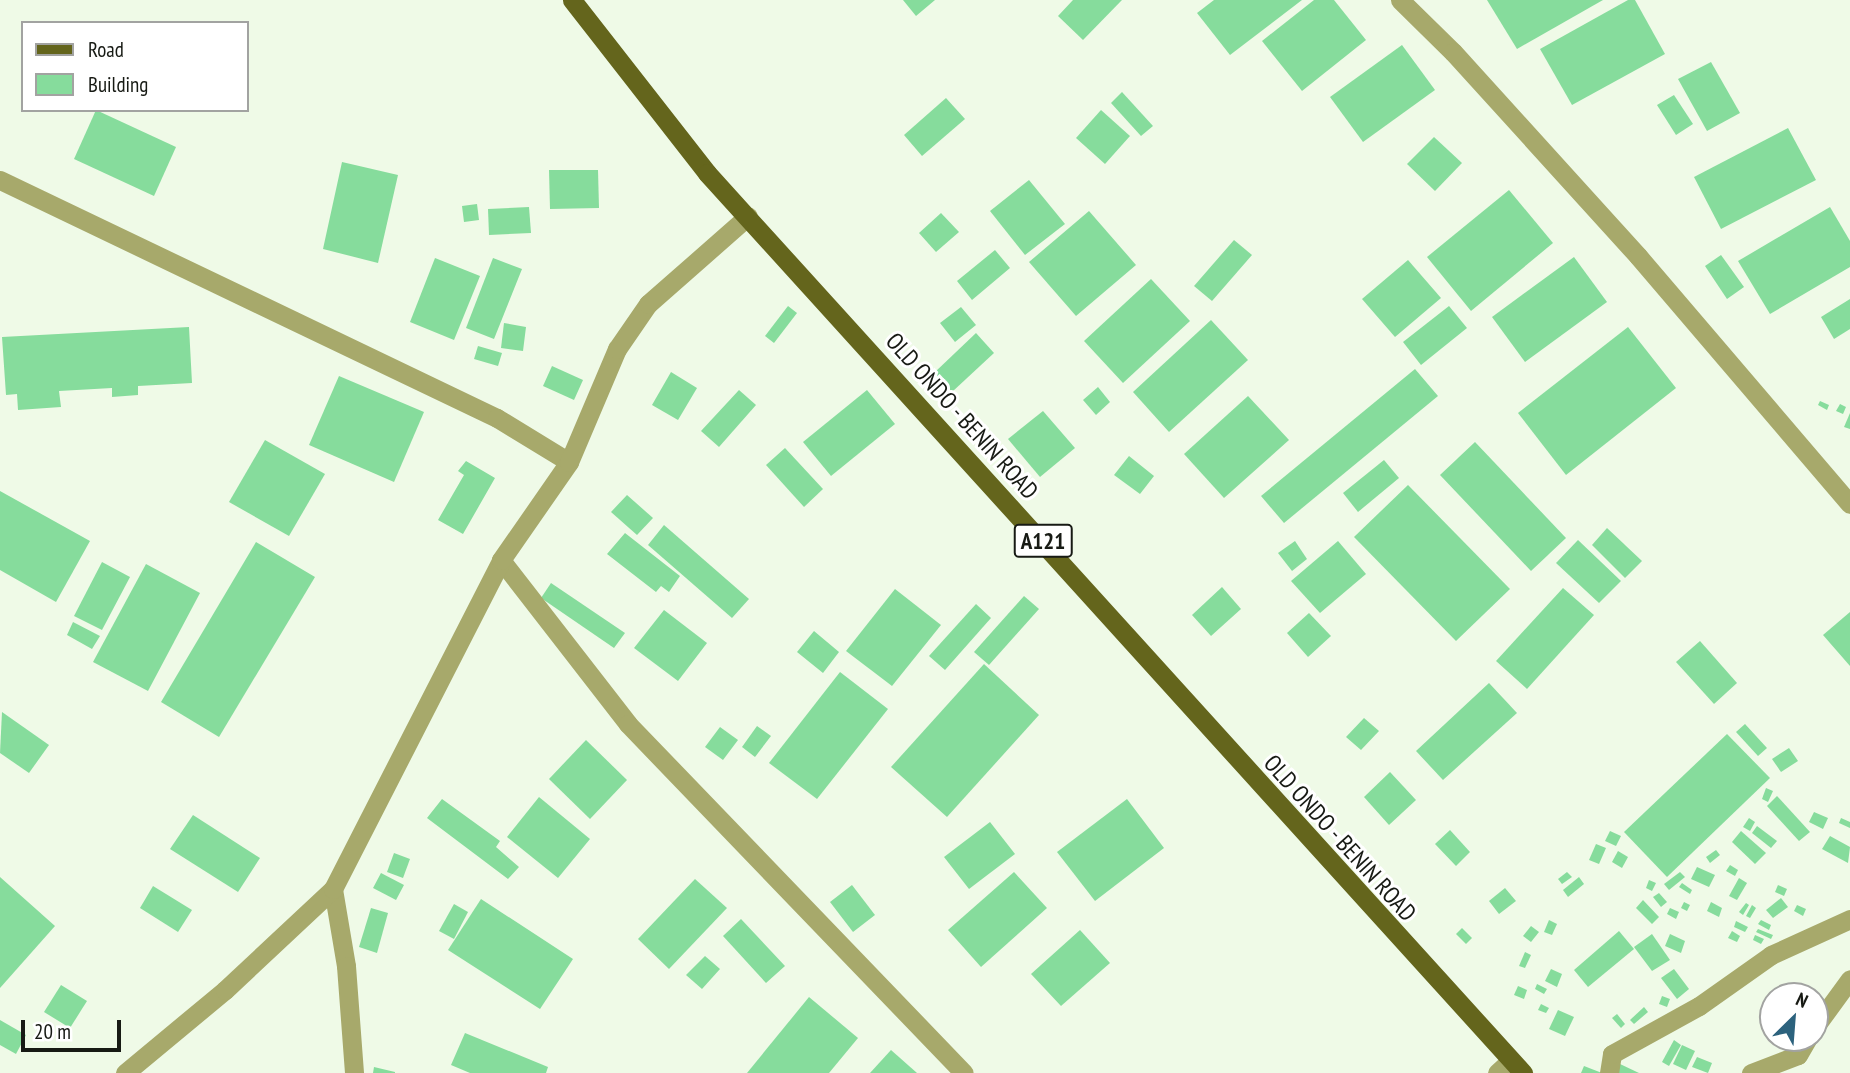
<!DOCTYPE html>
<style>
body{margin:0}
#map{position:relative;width:1850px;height:1073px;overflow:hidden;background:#effae7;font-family:"PT Sans Narrow",sans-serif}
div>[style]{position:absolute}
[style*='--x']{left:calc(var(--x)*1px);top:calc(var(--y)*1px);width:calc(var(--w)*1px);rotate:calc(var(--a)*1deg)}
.building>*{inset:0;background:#86dc9c}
.minor>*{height:19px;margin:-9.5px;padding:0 9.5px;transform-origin:9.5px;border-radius:9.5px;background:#a7a96b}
.tertiary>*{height:19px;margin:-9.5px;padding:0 9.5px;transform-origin:9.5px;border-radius:9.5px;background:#a7a96b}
.primary>*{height:19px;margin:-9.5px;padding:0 9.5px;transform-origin:9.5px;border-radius:9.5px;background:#64651c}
span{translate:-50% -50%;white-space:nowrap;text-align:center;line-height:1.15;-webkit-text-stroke:6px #fff;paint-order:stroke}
.shield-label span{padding:2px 5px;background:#fff;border:2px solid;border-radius:5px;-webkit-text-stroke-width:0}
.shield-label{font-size:23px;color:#171a14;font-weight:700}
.street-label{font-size:24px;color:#171a14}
.legend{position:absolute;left:21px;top:21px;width:228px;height:91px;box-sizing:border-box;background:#fff;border:2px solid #a2a3a1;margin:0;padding:9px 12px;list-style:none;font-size:21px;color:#171a14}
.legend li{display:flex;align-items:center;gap:14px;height:35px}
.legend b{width:35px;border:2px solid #a2a3a1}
.north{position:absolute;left:1759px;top:982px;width:70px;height:70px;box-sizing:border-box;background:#fff;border:2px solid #a2a3a1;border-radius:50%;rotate:25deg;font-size:19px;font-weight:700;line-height:28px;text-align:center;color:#171a14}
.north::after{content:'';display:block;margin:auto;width:24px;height:32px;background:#2c627d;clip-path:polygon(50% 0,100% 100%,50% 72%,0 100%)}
.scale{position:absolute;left:21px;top:1020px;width:100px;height:32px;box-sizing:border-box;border:4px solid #171a14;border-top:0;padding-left:9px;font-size:21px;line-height:24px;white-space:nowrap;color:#171a14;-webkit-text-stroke:5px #fff;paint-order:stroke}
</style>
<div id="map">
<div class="building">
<div style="clip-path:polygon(903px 0,935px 0,916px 16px)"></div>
<div style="clip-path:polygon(1073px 0,1122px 0,1083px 40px,1058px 16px)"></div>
<div style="clip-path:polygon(1214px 0,1302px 0,1230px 55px,1197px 13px)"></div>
<div style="clip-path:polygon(1314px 0,1334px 0,1366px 40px,1302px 91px,1262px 41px)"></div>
<div style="clip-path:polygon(1487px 0,1603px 0,1517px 49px)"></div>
<div style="clip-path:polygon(1628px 0,1635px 0,1665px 54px,1572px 105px,1540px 49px)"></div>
<div style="clip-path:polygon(1402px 45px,1435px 90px,1363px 142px,1330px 97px)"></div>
<div style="clip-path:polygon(1711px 62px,1740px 113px,1707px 131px,1678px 79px)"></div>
<div style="clip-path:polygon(1122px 92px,1153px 126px,1141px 136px,1111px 103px)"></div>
<div style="clip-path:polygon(1674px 95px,1693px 124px,1676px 135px,1657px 105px)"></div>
<div style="clip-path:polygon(946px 98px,965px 119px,922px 156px,904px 135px)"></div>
<div style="clip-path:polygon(96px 110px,176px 147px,154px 196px,74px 159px)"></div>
<div style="clip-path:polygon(1101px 110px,1130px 136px,1105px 164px,1076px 138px)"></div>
<div style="clip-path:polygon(1788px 128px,1816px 180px,1721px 229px,1694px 177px)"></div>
<div style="clip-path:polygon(1434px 137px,1462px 163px,1435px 191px,1407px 164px)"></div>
<div style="clip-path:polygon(342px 162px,398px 175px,378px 263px,323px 249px)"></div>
<div style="clip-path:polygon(549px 170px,598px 170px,599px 208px,550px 209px)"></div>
<div style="clip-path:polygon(1029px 180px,1065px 224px,1025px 255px,990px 211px)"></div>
<div style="clip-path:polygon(1509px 190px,1553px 243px,1471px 311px,1427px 257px)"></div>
<div style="clip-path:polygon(477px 204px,479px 220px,464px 222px,462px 206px)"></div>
<div style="clip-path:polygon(529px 207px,531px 233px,489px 235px,488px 209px)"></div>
<div style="clip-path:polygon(1830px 207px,1850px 241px,1850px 267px,1770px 314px,1738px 261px)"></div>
<div style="clip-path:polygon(1089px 211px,1136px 265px,1076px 316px,1029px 262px)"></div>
<div style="clip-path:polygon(941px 213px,959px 232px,936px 252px,919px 233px)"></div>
<div style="clip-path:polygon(1234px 240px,1252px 255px,1212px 301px,1194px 286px)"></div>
<div style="clip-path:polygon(995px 250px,1010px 268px,972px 300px,957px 281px)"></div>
<div style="clip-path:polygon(1721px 255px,1744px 287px,1727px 299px,1705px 266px)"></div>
<div style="clip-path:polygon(1574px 257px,1607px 302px,1525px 362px,1492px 317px)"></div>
<div style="clip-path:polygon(435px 258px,480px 276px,454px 340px,410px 322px)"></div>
<div style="clip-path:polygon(493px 258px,522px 269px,494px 339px,466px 328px)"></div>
<div style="clip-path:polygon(1408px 260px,1441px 298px,1395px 337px,1362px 299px)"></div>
<div style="clip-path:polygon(1151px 279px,1190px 321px,1123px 383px,1084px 341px)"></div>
<div style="clip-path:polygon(1850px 299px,1850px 329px,1834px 339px,1821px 317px)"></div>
<div style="clip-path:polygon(788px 306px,797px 313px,774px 343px,765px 336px)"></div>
<div style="clip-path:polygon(1449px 306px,1467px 328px,1421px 365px,1403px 342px)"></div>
<div style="clip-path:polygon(961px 307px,976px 325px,955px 342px,940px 323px)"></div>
<div style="clip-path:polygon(1211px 320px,1248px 360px,1169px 432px,1133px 392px)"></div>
<div style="clip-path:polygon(504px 323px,526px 327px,523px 351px,501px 348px)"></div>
<div style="clip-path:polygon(189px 327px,192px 383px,138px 386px,138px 395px,112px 397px,112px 388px,59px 391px,61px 407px,18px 410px,17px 394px,6px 395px,2px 337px)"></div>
<div style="clip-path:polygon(1628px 327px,1676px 388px,1566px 475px,1518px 413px)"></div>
<div style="clip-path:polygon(976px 333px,994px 353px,952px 392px,934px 373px)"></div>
<div style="clip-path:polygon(478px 346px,502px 353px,498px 366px,474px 359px)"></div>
<div style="clip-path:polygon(552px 366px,583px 380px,574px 400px,543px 386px)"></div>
<div style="clip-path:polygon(1415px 369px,1438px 396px,1284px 523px,1261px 496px)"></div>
<div style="clip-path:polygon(671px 372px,697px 388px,678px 420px,652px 405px)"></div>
<div style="clip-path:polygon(339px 376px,424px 412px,394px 482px,309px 445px)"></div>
<div style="clip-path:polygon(1098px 387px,1110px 402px,1096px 415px,1083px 400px)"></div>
<div style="clip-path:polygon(739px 390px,756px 405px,719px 447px,701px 431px)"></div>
<div style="clip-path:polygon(867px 390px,895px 424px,831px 476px,803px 442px)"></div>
<div style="clip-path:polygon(1248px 396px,1289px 440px,1224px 498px,1184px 454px)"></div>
<div style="clip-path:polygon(1820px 401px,1829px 405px,1827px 410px,1818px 405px)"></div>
<div style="clip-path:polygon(1840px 404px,1846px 407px,1843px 414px,1836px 411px)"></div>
<div style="clip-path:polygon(1043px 411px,1075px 448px,1040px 477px,1008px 439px)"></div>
<div style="clip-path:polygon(1850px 413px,1850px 429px,1844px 427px)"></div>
<div style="clip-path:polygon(265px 440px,325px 474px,289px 536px,229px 502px)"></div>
<div style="clip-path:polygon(1475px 442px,1566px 538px,1531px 571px,1440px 475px)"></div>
<div style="clip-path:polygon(785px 448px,823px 489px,804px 507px,766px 465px)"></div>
<div style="clip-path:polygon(1129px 456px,1154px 476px,1140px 494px,1114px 475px)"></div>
<div style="clip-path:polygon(1384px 460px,1399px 478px,1358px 512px,1343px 493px)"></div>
<div style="clip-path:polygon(466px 461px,495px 478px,463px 534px,438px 520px,464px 475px,458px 471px)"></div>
<div style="clip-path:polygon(1408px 485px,1510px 589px,1456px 641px,1354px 537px)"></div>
<div style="clip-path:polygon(0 491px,90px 541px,56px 602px,0 570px)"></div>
<div style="clip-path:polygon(627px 495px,653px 518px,637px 535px,611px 512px)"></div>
<div style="clip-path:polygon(664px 525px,749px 599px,732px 618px,648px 545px)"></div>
<div style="clip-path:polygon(1607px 528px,1642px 561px,1625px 578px,1592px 545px)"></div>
<div style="clip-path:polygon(625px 533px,680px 576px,669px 592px,661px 586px,656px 592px,607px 554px)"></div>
<div style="clip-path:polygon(1578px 540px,1621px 581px,1599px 603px,1556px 563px)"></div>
<div style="clip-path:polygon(1295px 541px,1307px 559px,1292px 571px,1278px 553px)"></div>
<div style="clip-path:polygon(1338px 541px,1366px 574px,1320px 613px,1291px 581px)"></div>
<div style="clip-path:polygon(256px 542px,315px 577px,219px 737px,161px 702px)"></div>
<div style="clip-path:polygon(102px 562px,130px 577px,102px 630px,74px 616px)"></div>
<div style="clip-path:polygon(146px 564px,200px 593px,148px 691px,93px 662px)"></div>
<div style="clip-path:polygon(551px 583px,625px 633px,614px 648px,541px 598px)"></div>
<div style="clip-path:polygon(1222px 587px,1241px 609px,1211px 636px,1192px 615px)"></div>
<div style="clip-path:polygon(1563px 588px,1594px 615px,1527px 689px,1496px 661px)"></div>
<div style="clip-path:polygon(895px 589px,941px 625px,892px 686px,846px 651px)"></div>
<div style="clip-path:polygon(1024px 596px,1039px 609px,989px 665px,974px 652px)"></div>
<div style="clip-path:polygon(976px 604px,991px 618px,945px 670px,929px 656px)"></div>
<div style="clip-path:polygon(664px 610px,707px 643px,678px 681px,634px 648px)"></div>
<div style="clip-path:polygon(1850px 612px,1850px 666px,1823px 635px)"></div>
<div style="clip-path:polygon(1309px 613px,1331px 636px,1308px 657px,1287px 633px)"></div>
<div style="clip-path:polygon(73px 622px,100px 636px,92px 649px,67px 635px)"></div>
<div style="clip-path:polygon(814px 631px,839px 652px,823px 673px,797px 652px)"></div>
<div style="clip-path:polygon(1700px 641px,1737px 683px,1714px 704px,1676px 662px)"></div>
<div style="clip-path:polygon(984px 664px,1039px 715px,947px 817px,891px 767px)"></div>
<div style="clip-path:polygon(840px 672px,888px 709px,817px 799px,769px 763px)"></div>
<div style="clip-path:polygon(1489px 683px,1517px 713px,1443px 780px,1416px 751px)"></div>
<div style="clip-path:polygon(2px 712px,49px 745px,29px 773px,0 753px)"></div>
<div style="clip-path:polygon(1364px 718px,1379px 731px,1361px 750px,1346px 737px)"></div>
<div style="clip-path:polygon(1745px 724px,1767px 748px,1758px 756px,1736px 732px)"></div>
<div style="clip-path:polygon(757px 726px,771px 736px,755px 757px,742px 747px)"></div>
<div style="clip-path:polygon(720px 727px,738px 740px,723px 760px,705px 747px)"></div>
<div style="clip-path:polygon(1727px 734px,1770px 778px,1667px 877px,1624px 832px)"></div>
<div style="clip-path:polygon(586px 740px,627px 780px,590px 819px,549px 779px)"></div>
<div style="clip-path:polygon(1789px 748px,1798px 761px,1781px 772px,1772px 759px)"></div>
<div style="clip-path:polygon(1390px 772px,1416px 800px,1389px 825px,1364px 797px)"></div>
<div style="clip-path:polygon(1766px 788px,1773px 791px,1768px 802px,1762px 799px)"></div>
<div style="clip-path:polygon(1777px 796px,1810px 832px,1799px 841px,1767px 806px)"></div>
<div style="clip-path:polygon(539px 797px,590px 839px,558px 878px,507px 837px)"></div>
<div style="clip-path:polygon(442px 799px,500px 841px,496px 847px,519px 867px,508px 879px,427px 818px)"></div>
<div style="clip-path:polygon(1127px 799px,1164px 848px,1095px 901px,1057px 852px)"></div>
<div style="clip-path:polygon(1814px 812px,1828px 818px,1823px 829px,1809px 822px)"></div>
<div style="clip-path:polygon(193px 815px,260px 858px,238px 892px,170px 849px)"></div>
<div style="clip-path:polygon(1749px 818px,1755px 822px,1750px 831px,1743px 827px)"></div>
<div style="clip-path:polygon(1841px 818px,1850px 822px,1850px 828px,1839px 823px)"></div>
<div style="clip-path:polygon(990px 822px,1015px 854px,969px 889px,944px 857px)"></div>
<div style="clip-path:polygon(1757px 826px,1777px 841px,1771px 848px,1752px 833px)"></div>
<div style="clip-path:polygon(1450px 830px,1470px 852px,1456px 866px,1435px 844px)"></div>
<div style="clip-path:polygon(1610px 831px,1621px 836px,1616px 846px,1605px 841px)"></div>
<div style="clip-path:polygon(1741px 831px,1766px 853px,1755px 864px,1732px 842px)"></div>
<div style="clip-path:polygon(1830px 836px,1850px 847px,1848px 863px,1822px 849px)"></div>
<div style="clip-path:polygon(1596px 844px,1606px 848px,1599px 864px,1589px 860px)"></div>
<div style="clip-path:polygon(1716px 850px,1720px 855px,1710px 863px,1706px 857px)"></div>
<div style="clip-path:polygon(1618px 851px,1628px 857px,1622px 868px,1612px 862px)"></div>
<div style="clip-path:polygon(394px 853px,410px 859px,403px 878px,387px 872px)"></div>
<div style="clip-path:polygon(1730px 865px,1738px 870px,1735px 876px,1726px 871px)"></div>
<div style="clip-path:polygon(1697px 867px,1715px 875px,1709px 887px,1691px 879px)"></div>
<div style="clip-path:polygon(1014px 872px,1047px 908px,981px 967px,948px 930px)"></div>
<div style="clip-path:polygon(1567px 872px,1572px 877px,1562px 884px,1558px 879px)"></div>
<div style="clip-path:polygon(1680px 872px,1685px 877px,1669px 890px,1664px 884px)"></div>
<div style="clip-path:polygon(381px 873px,404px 885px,396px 900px,373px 888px)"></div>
<div style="clip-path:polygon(0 877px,55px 926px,0 988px)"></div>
<div style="clip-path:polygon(1579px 877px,1584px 884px,1568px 897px,1563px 890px)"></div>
<div style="clip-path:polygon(1739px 878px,1747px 883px,1737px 900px,1729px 896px)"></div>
<div style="clip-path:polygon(695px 879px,727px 908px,669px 969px,638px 939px)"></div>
<div style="clip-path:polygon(1649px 880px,1656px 883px,1652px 891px,1646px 888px)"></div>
<div style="clip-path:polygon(1682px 883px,1692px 890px,1690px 894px,1679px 887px)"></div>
<div style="clip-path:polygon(852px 885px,875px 915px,853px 932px,830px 902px)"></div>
<div style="clip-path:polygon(1778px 885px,1787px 889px,1784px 896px,1775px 892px)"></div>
<div style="clip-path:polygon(153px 886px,192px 910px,178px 932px,140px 908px)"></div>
<div style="clip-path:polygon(1505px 888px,1516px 901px,1499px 914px,1489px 901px)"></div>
<div style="clip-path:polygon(1659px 893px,1667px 902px,1661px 907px,1653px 897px)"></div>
<div style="clip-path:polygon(1781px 898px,1788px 907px,1773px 918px,1766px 910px)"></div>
<div style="clip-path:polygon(481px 899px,573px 959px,540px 1009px,448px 950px)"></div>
<div style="clip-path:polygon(1643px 900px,1659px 917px,1652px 924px,1636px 908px)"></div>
<div style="clip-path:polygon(1684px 902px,1690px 905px,1687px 911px,1681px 908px)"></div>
<div style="clip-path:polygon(1711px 902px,1722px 908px,1719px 917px,1707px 911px)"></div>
<div style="clip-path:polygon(1746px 903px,1749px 905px,1743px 915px,1739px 912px)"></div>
<div style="clip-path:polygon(454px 904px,468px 912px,454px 939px,439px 931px)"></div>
<div style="clip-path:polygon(1752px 905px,1756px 908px,1750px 918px,1746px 916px)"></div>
<div style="clip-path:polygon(1797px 905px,1806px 909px,1803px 916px,1794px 911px)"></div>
<div style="clip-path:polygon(371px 908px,388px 913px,377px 953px,359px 947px)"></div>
<div style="clip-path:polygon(1670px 908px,1679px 912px,1676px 919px,1667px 914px)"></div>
<div style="clip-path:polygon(741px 919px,785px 966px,766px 983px,723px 936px)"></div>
<div style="clip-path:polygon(1549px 920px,1557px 924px,1552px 935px,1544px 932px)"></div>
<div style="clip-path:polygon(1761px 920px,1771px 925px,1769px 930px,1758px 924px)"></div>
<div style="clip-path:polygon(1736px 921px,1748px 927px,1745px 932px,1734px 927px)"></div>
<div style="clip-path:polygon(1531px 926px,1539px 932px,1531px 942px,1523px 936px)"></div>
<div style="clip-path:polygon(1462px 928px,1472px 938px,1466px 944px,1456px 934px)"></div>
<div style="clip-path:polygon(1758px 929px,1773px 935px,1771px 939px,1756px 932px)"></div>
<div style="clip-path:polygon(1080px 930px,1110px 963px,1061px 1006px,1031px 974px)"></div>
<div style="clip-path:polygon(1619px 931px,1634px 949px,1588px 987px,1574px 970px)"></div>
<div style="clip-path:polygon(1732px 931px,1740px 936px,1737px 942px,1728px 938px)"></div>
<div style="clip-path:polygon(1652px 934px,1670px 960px,1652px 971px,1634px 947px)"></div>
<div style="clip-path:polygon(1670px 934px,1685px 941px,1681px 953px,1665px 946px)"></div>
<div style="clip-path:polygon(1755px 935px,1764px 939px,1761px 944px,1753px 940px)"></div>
<div style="clip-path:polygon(1525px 952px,1531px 955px,1525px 968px,1519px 966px)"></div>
<div style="clip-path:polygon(705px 956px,720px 969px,702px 989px,686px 975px)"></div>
<div style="clip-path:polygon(1551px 969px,1562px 974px,1557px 987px,1545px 981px)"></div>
<div style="clip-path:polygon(1674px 969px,1689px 989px,1677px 999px,1661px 978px)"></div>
<div style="clip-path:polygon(1537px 984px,1547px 989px,1544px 994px,1535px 989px)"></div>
<div style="clip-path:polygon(61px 985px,87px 1001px,70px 1028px,44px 1012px)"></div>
<div style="clip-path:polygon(1518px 986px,1527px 990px,1524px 999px,1514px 995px)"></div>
<div style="clip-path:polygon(1662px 996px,1670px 999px,1667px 1007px,1659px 1004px)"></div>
<div style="clip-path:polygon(809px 997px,858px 1038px,829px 1073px,747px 1073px)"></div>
<div style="clip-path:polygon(1541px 1004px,1549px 1008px,1546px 1013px,1538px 1010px)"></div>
<div style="clip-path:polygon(1644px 1007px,1648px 1012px,1634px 1024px,1630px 1020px)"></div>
<div style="clip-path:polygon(1558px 1010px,1574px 1017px,1565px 1036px,1549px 1029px)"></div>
<div style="clip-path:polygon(1617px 1014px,1625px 1024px,1621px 1028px,1612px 1018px)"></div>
<div style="clip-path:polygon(0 1020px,26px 1035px,16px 1054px,0 1045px)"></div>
<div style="clip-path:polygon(465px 1033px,548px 1067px,546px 1073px,470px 1073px,451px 1065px)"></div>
<div style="clip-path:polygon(1674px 1040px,1681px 1045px,1669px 1066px,1662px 1062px)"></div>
<div style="clip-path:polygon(1682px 1045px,1695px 1051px,1686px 1070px,1673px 1064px)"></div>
<div style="clip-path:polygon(891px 1050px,917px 1073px,870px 1073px)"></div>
<div style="clip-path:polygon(1697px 1057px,1712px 1063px,1708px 1073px,1692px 1067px)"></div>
<div style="clip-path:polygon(1620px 1064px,1639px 1073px,1616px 1073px)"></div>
<div style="clip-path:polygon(1584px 1066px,1602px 1073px,1581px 1073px)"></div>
<div style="clip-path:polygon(374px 1067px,395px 1072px,395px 1073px,373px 1073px)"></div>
</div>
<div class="minor">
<div style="--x:1400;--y:0;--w:74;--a:44.5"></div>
<div style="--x:1453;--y:52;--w:275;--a:47.8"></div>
<div style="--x:1638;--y:256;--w:326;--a:49.5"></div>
<div style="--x:0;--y:180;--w:551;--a:25.59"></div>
<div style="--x:497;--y:418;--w:84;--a:31.4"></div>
<div style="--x:501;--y:560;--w:207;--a:52.2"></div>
<div style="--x:628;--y:724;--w:484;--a:46.1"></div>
<div style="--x:333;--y:889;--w:78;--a:80.4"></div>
<div style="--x:346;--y:966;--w:107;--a:85.7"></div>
<div style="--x:1815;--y:1027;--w:59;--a:-53.9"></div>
<div style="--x:1497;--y:1073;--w:16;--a:-43"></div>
<div style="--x:1609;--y:1073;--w:19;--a:-81"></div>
<div style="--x:1612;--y:1054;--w:99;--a:-28.9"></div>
<div style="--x:1699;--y:1006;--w:88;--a:-35.3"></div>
<div style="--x:1771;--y:955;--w:87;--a:-24.5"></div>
<div style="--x:1751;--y:1073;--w:50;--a:-21"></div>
<div style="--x:1798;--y:1055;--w:20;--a:-60"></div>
</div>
<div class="tertiary">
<div style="--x:125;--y:1073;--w:130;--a:-39.7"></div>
<div style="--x:225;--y:990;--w:148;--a:-43.1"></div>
<div style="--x:333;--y:889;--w:369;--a:-62.9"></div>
<div style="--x:501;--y:560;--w:119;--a:-55.2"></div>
<div style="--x:569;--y:462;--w:123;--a:-67"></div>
<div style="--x:617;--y:349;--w:55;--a:-55.4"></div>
<div style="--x:648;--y:304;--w:133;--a:-41.3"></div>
</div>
<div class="primary">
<div style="--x:572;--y:0;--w:219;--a:52"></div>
<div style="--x:707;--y:173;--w:1215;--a:47.8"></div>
</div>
<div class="shield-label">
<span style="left:1043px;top:541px">A121</span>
</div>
<div class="street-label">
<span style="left:962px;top:416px;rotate:48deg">OLD ONDO - BENIN ROAD</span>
<span style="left:1340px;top:838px;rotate:48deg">OLD ONDO - BENIN ROAD</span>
</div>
<ul class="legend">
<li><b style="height:9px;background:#64651c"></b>Road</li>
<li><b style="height:19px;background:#86dc9c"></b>Building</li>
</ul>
<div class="north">N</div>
<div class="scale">20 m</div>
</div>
